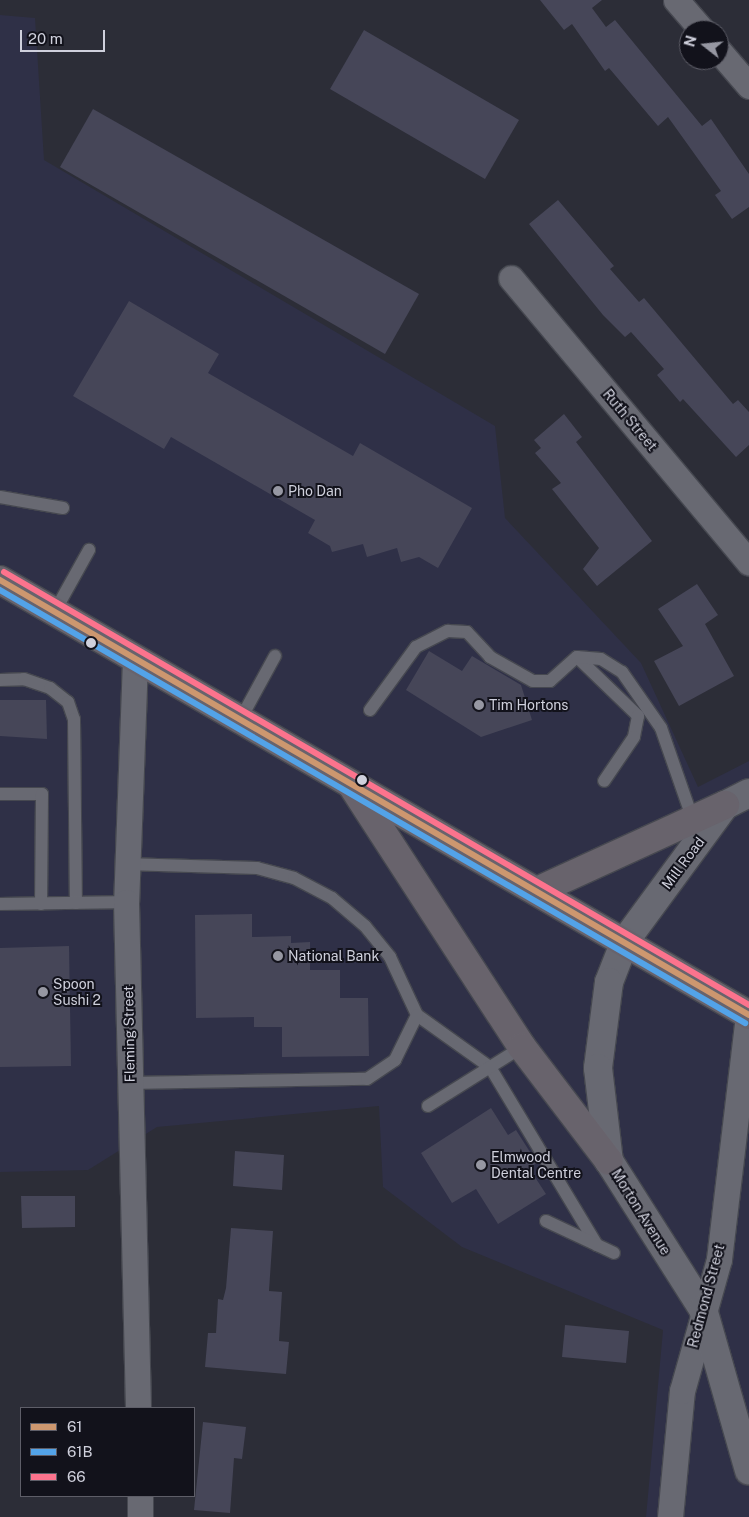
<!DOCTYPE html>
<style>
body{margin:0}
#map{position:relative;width:749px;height:1517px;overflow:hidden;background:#2c2d37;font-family:"Public Sans",sans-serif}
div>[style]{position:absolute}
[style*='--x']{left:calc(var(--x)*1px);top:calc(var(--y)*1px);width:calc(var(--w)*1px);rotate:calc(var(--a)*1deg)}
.built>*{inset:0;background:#2f3047}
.building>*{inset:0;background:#464658}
.roads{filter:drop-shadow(1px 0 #464850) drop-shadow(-1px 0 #464850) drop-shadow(0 1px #464850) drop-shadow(0 -1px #464850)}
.service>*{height:12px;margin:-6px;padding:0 6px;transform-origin:6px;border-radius:6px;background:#686972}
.minor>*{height:25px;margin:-12.5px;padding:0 12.5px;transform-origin:12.5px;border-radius:12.5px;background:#686972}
.tertiary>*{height:28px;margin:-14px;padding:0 14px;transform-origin:14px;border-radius:14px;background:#686972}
.primary>*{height:28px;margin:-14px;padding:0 14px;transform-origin:14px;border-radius:14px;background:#68636c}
.bus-1>*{height:6px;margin:-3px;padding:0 3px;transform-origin:3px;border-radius:3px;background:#cd976f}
.bus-2>*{height:6px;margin:-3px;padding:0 3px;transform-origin:3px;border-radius:3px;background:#53a3e8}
.bus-3>*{height:6px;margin:-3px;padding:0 3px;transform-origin:3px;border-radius:3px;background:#fc738d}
.dots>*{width:14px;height:14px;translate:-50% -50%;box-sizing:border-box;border:2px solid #12121b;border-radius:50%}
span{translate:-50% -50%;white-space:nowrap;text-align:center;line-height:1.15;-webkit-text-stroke:4px #12121b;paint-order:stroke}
.street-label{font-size:14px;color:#cfd0dc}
.poi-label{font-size:14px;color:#cfd0dc}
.left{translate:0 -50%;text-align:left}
.legend{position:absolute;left:20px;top:1407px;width:175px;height:90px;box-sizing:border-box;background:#12121b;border:1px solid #5e5e68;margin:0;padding:6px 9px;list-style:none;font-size:15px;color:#cfd0dc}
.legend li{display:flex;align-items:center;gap:10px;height:25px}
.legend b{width:25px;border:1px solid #5e5e68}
.north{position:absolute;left:679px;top:20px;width:50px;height:50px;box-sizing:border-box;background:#12121b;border:1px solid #5e5e68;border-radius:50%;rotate:286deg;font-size:14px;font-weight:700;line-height:20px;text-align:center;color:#cfd0dc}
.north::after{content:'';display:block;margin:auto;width:18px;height:22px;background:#9697a2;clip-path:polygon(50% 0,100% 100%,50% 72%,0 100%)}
.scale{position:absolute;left:20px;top:30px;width:85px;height:22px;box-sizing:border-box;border:2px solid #cfd0dc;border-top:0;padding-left:6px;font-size:15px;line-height:18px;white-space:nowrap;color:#cfd0dc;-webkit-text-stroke:4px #12121b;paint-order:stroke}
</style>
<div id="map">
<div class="built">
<div style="clip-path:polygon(0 15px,35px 18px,44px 160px,495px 426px,505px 518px,641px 663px,698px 787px,749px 761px,749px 1517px,646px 1517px,663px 1330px,462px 1247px,383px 1187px,379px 1106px,157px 1127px,88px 1170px,0 1172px)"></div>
</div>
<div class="building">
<div style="clip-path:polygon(540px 0,602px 0,592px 8px,606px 27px,615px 20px,702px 126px,711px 119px,749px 174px,749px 207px,732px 219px,715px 195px,721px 191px,668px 117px,658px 126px,609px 68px,605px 71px,572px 24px,564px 30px)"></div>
<div style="clip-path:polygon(364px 30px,519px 120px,485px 179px,330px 89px)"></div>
<div style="clip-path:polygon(93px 109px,419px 294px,385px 354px,60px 167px)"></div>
<div style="clip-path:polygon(558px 200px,614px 266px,610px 269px,639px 302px,644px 298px,733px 404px,738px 400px,749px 412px,749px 445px,736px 457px,683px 399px,680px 402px,657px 375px,664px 369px,631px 332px,625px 337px,603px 315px,529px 224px)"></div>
<div style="clip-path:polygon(129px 301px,219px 354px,208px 373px,353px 456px,360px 443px,472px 508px,438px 568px,419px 557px,401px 562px,397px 548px,367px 557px,363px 544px,332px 552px,330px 546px,308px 533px,315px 520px,171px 437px,164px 449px,73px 396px)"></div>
<div style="clip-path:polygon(564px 414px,582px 437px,576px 442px,652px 541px,597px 586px,583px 569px,599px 548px,552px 489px,561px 483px,535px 453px,541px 448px,534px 440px)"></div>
<div style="clip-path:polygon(697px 584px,718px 615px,705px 624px,734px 676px,679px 706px,654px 661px,683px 646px,658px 609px)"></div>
<div style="clip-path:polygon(429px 651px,462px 671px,472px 656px,521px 685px,532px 720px,481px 737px,406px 690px)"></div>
<div style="clip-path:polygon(0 700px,46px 700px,47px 739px,0 736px)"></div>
<div style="clip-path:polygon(252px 914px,252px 937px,291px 936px,291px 943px,310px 942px,310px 970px,340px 970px,340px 998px,368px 998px,369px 1056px,282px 1057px,282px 1027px,254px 1027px,254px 1017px,196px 1018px,195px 915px)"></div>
<div style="clip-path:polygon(69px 946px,71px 1066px,0 1067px,0 948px)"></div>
<div style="clip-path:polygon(491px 1108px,508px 1135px,516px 1130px,537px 1163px,529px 1168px,546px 1194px,498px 1224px,476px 1189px,452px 1203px,421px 1153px)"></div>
<div style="clip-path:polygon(235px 1151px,284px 1155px,282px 1190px,233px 1186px)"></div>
<div style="clip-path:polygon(21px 1196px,75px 1196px,75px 1227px,22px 1228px)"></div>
<div style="clip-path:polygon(231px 1228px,273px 1231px,269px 1291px,282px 1292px,279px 1341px,289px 1342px,286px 1374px,205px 1367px,208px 1333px,216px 1333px,218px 1299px,223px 1300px,226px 1288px)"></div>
<div style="clip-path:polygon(565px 1325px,629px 1331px,626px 1363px,562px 1357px)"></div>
<div style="clip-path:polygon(203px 1422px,246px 1427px,242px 1459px,234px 1458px,230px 1513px,194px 1510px)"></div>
</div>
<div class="roads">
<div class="service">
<div style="--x:0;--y:497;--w:64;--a:9.9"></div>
<div style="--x:55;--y:611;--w:70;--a:-60.9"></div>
<div style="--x:577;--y:657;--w:85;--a:44"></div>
<div style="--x:638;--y:716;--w:21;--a:101"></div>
<div style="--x:634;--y:737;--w:53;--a:124.3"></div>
<div style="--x:0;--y:680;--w:24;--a:-2"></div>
<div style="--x:24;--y:679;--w:28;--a:19"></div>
<div style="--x:50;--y:688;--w:23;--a:38"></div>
<div style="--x:68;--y:702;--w:18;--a:71"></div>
<div style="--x:74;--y:719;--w:184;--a:89.4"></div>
<div style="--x:370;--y:710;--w:78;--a:-53.9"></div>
<div style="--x:416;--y:647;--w:36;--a:-27"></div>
<div style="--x:448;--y:631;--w:19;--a:3"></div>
<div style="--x:467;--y:632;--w:34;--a:47"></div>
<div style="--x:490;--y:657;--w:49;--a:29.2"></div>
<div style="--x:533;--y:681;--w:17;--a:0"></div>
<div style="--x:550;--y:681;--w:36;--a:-42"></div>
<div style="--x:577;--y:657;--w:24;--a:5"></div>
<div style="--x:601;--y:659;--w:25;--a:32"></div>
<div style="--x:622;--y:672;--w:68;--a:55.1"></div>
<div style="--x:661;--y:728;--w:97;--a:70.8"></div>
<div style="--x:240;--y:720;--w:73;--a:-61.3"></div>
<div style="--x:0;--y:794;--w:42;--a:0"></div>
<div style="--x:42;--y:794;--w:110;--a:90.5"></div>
<div style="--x:125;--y:864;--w:132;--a:1.7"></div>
<div style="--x:257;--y:868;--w:38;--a:15"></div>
<div style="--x:294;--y:878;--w:43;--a:27.8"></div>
<div style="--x:332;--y:898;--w:43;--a:40.3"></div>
<div style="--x:365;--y:926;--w:40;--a:51"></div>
<div style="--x:390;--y:957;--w:64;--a:65"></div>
<div style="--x:417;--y:1015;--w:90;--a:35.5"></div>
<div style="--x:490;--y:1067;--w:208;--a:59"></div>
<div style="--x:0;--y:904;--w:126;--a:-0.9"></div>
<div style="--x:130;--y:1083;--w:237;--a:-1"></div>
<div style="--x:367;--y:1079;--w:34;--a:-34"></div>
<div style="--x:395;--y:1060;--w:50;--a:-63.9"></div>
<div style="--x:428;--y:1106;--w:111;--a:-32.1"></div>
<div style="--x:546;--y:1221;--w:75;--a:25.2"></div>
</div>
<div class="minor">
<div style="--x:676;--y:0;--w:40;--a:49"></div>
<div style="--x:719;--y:51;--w:46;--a:49.4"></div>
<div style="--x:511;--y:278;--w:371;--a:50.1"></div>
<div style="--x:135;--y:660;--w:242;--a:92.1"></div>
<div style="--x:126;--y:902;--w:506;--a:88.64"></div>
<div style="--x:140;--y:1496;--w:21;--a:90"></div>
<div style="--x:670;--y:1517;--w:127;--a:-84.6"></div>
<div style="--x:682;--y:1391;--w:137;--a:-74.3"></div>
<div style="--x:719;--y:1259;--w:246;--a:-83.2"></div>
</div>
<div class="tertiary">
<div style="--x:749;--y:793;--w:27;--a:153"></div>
<div style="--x:725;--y:805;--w:169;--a:126.3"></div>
<div style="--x:625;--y:941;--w:44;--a:111.3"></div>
<div style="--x:609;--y:982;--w:87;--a:97.3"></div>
<div style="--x:598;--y:1068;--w:94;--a:83.3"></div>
<div style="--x:609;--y:1161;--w:175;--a:57.6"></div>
<div style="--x:703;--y:1309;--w:168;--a:74.1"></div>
</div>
<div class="primary">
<div style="--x:0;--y:580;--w:866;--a:30.15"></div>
<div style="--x:353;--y:787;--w:310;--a:57"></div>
<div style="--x:522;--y:1047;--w:143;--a:52.7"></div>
<div style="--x:537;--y:891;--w:207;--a:-24.6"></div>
</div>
</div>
<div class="bus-1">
<div style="--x:0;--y:580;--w:866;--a:30.15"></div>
</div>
<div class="bus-2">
<div style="--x:0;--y:590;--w:862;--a:30.17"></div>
</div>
<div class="bus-3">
<div style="--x:4;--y:572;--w:862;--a:30.17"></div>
</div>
<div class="dots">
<div style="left:278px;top:491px;background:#9697a2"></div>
<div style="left:91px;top:643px;background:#cfd0dc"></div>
<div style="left:479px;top:705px;background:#9697a2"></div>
<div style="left:362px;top:780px;background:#cfd0dc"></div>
<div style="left:278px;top:956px;background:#9697a2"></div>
<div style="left:43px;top:992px;background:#9697a2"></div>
<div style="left:481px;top:1165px;background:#9697a2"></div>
</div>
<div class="street-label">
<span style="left:630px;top:420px;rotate:50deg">Ruth Street</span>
<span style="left:683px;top:863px;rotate:-53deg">Mill Road</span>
<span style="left:129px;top:1034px;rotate:-91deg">Fleming Street</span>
<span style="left:641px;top:1212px;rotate:58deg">Morton Avenue</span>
<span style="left:706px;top:1296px;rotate:-75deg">Redmond Street</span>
</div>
<div class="poi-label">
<span class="left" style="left:288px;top:491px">Pho Dan</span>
<span class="left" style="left:489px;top:705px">Tim Hortons</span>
<span class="left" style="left:288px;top:956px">National Bank</span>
<span class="left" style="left:53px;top:992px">Spoon<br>Sushi 2</span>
<span class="left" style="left:491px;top:1165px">Elmwood<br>Dental Centre</span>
</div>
<ul class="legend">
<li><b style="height:6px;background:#cd976f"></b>61</li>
<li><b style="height:6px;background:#53a3e8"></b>61B</li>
<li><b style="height:6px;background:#fc738d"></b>66</li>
</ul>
<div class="north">N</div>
<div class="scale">20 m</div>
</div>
